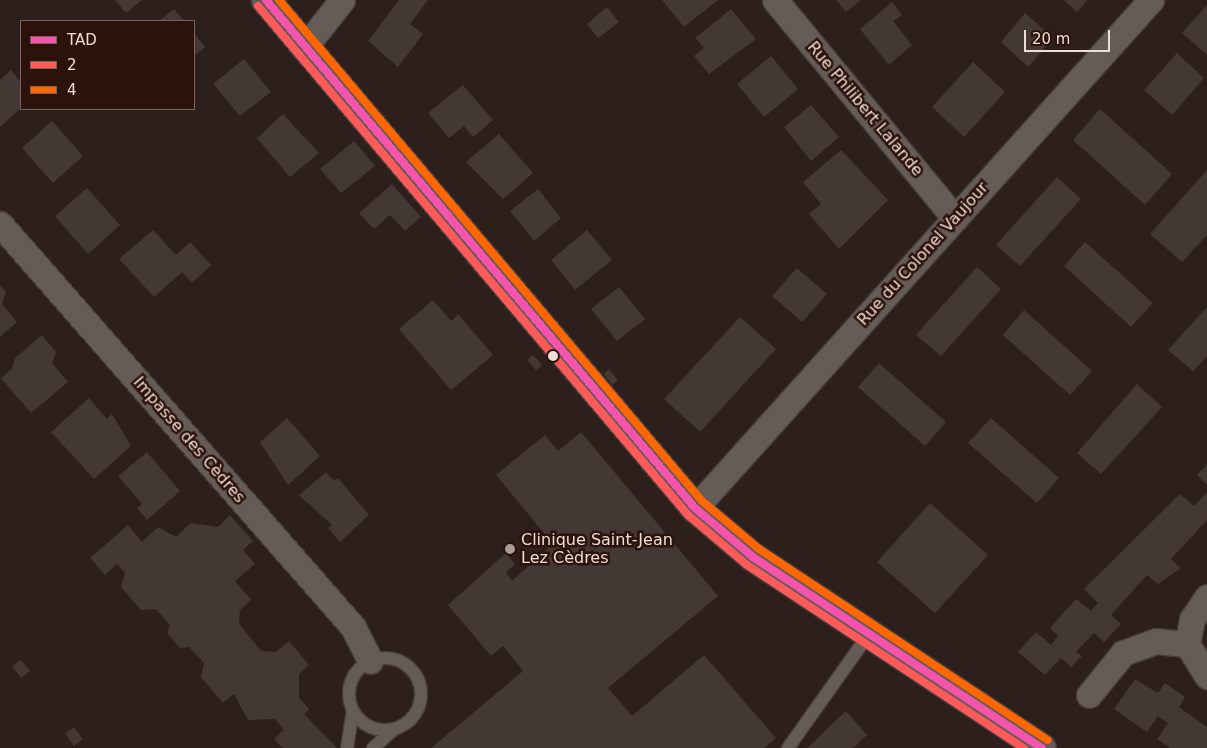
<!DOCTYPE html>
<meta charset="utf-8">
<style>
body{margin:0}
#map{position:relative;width:1207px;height:748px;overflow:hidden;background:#2d201c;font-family:"DejaVu Sans",sans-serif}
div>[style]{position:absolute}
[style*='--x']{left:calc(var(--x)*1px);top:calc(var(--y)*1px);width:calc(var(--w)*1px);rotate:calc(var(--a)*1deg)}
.building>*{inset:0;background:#433834}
.roads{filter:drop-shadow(1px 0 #483d39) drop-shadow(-1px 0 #483d39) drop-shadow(0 1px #483d39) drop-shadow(0 -1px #483d39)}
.lane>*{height:12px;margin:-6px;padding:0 6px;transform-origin:6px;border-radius:6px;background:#655b57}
.lane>.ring{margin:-6px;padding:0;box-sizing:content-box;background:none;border:12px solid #655b57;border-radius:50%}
.street>*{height:25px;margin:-12.5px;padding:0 12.5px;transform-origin:12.5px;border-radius:12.5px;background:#655b57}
.secondary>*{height:28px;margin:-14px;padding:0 14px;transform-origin:14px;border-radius:14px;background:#655b57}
.bus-1>*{height:8px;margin:-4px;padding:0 4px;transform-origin:4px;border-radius:4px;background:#f653ac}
.bus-2>*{height:8px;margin:-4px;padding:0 4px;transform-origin:4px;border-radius:4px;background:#ff5a5a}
.bus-3>*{height:8px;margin:-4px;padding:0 4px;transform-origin:4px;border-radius:4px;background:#f60}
.dots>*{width:14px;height:14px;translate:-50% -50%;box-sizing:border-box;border:2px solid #2b130b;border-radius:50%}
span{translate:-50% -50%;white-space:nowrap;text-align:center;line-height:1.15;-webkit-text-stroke:5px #2b130b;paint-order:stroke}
.street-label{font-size:16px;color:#eedcd6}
.poi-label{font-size:16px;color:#eedcd6}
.left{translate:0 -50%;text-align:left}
.legend{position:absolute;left:20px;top:20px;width:175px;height:90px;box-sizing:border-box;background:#2b130b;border:1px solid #79635c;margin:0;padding:6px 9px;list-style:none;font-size:15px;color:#eedcd6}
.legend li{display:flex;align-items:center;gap:10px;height:25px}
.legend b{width:25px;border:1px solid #79635c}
.scale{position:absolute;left:1024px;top:30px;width:86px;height:22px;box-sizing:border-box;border:2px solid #eedcd6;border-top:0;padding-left:6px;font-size:15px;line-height:18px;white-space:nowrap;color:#eedcd6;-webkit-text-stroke:4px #2b130b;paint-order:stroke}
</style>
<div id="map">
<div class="building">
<div style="clip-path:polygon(115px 0,142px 0,126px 13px)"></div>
<div style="clip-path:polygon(399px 0,428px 0,410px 24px,423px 34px,398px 67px,368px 41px)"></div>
<div style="clip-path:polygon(662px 0,718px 0,684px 27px)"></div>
<div style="clip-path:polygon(836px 0,861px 0,846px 12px)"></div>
<div style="clip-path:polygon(1064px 0,1088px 0,1077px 12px)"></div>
<div style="clip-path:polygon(892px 2px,902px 15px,893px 21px,912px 45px,889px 65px,860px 29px)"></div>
<div style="clip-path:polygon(1207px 5px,1207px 55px,1182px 33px)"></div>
<div style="clip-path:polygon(607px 7px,619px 22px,598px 38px,587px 24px)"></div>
<div style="clip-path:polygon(174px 9px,184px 21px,159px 21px)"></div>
<div style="clip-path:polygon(731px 9px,756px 39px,709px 74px,694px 56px,704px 48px,695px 38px)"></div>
<div style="clip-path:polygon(1025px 13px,1053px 38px,1028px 67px,1001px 42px)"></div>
<div style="clip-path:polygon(194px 33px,205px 47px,194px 56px)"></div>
<div style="clip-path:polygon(1177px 53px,1204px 78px,1172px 115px,1144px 90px)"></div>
<div style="clip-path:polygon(771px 56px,798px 89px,764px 117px,737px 84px)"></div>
<div style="clip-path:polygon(244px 59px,271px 92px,240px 116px,213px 84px)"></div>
<div style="clip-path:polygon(973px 62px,1005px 92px,964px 137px,932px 107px)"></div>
<div style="clip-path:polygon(11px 70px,21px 83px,21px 108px,0 127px,0 80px)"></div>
<div style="clip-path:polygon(463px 85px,493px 120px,473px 137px,464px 126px,449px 138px,428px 113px)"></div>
<div style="clip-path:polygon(811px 105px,839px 137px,811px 161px,784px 127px)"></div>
<div style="clip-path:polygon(1100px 109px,1172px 174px,1145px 205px,1073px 140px)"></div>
<div style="clip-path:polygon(283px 114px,319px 153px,290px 177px,257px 138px)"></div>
<div style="clip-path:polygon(52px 121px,83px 156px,53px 183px,22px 148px)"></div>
<div style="clip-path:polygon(499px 134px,533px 173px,503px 199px,466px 162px)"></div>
<div style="clip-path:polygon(354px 141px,375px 166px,341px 193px,320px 169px)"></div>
<div style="clip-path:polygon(841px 150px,888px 200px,839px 249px,809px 214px,821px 204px,803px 182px)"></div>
<div style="clip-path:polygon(1207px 170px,1207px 235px,1182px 262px,1150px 234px)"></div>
<div style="clip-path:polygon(1057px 177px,1081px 199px,1020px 266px,996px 245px)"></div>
<div style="clip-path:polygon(392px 184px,421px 217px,405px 231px,390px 215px,374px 229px,359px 213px)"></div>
<div style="clip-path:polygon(87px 188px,120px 225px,88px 254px,55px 216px)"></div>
<div style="clip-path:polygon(538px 189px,561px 218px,534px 241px,510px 211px)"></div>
<div style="clip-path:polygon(153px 230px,176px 255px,190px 242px,211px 265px,192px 283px,182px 272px,154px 297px,119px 259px)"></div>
<div style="clip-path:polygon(587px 230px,612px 260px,575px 290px,551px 260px)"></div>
<div style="clip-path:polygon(1085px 242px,1153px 303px,1131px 327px,1064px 266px)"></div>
<div style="clip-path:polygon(977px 267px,1001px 289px,941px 356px,916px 335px)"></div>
<div style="clip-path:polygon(797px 268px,827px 294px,802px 322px,772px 296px)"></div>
<div style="clip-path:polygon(0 285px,6px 292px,2px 304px,17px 322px,0 337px)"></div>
<div style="clip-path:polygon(619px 287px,645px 319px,617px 341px,591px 309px)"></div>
<div style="clip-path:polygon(433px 300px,451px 321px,458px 314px,493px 355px,451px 390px,399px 329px)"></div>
<div style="clip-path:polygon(1207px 307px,1207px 356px,1193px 371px,1168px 350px)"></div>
<div style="clip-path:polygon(1024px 310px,1092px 371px,1070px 395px,1003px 335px)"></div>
<div style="clip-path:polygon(740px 317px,776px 349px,700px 432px,664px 399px)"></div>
<div style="clip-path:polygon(42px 335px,56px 352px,52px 363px,68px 382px,31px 413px,1px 378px,12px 369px,15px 358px)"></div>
<div style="clip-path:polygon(533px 355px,542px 365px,536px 370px,527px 360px)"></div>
<div style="clip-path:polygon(879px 363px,946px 422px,925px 446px,858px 387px)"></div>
<div style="clip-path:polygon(609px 369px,618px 380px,612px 385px,604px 374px)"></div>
<div style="clip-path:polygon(1137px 384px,1162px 407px,1101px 474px,1077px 453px)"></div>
<div style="clip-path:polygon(89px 398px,107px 419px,112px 414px,131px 446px,94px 479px,51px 432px)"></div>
<div style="clip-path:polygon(287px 418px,320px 456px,288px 485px,260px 442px)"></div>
<div style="clip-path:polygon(991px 418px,1059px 478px,1037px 503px,968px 443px)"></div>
<div style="clip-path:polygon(581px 432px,718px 596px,608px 688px,632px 716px,704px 655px,776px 738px,764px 748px,431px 748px,523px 671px,503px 646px,491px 656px,448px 605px,506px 553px,515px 564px,506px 572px,512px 581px,553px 544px,496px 475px,545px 435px,558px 451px)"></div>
<div style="clip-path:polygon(147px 452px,180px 491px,147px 520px,137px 508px,142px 504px,118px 476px)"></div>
<div style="clip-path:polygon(1207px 464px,1207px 485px,1197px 475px)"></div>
<div style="clip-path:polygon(326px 472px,334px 481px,338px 478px,369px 515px,340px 542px,328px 528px,332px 525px,299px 495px)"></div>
<div style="clip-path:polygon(1207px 492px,1207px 520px,1171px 559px,1181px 568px,1158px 584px,1147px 575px,1111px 615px,1121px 624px,1104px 642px,1094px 633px,1076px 652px,1082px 656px,1071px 667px,1061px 658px,1045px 675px,1018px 652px,1036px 632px,1051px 645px,1058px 636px,1050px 628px,1076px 599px,1091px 611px,1098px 603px,1084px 589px,1180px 494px,1194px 506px)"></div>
<div style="clip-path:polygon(930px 503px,988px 555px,935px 613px,877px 562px)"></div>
<div style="clip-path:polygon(230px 515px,253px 541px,243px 550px,255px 564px,235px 581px,251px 600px,240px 610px,239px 624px,261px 651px,276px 652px,289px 641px,309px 665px,299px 674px,299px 698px,309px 709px,304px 714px,337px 748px,283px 748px,274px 739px,284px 730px,275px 719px,248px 720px,234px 694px,223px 703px,201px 677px,204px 663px,189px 647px,180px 648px,167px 633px,170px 625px,156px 609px,141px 610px,121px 587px,125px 573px,117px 564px,105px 575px,90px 558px,128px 525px,142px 542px,158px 527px,176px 537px,191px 523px,218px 527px)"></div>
<div style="clip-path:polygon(21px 660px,30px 671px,21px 678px,12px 666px)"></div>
<div style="clip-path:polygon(1135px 679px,1158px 693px,1165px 683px,1185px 697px,1179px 707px,1207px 727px,1207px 748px,1170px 748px,1157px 739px,1168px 723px,1158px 716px,1147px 732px,1114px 709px)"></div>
<div style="clip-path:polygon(846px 711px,867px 735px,853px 748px,807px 748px)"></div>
<div style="clip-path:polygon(74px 727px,83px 739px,74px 746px,65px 733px)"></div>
</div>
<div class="roads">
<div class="lane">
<div class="ring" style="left:349px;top:658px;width:60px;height:60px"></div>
<div style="--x:347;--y:748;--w:37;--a:-81"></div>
<div style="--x:373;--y:748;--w:27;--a:-42"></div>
<div style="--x:788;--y:748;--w:140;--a:-54.6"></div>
</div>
<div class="street">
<div style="--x:775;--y:0;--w:283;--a:50.5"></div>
<div style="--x:304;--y:48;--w:61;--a:-51.6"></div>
<div style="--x:0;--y:224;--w:536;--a:48.78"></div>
<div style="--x:353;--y:627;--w:38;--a:63"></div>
<div style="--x:695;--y:508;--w:683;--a:-48.09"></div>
<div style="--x:1207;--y:597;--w:27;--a:124"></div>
<div style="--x:1192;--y:619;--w:25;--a:101"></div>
<div style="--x:1187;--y:644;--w:38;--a:58"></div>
<div style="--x:1089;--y:695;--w:54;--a:-51"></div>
<div style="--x:1123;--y:653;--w:35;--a:-20"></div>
<div style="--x:1156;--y:641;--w:31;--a:6"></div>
</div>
<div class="secondary">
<div style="--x:266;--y:0;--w:665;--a:49.82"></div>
<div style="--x:695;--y:508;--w:76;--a:40.2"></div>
<div style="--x:753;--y:557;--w:346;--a:33.5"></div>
</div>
</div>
<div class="bus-1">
<div style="--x:266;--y:0;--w:665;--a:49.82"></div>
<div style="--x:695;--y:508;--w:76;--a:40.2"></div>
<div style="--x:753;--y:557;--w:346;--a:33.5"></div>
</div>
<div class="bus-2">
<div style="--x:258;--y:6;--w:666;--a:49.81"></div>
<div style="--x:688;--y:515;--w:77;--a:40.3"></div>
<div style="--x:747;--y:565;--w:332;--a:33.5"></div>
</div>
<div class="bus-3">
<div style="--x:279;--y:0;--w:656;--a:49.83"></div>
<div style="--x:702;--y:501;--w:75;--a:40.1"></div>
<div style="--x:759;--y:549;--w:346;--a:33.5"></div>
</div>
<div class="dots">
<div style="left:553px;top:356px;background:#eedcd6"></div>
<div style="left:510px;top:549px;background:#aa9a95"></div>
</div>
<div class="street-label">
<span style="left:865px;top:109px;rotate:50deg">Rue Philibert Lalande</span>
<span style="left:923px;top:254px;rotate:-48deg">Rue du Colonel Vaujour</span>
<span style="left:189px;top:440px;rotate:49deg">Impasse des Cèdres</span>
</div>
<div class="poi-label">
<span class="left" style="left:521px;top:549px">Clinique Saint-Jean<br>Lez Cèdres</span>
</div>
<ul class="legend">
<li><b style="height:6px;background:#f653ac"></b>TAD</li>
<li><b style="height:6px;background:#ff5a5a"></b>2</li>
<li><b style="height:6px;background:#f60"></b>4</li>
</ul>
<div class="scale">20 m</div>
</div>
